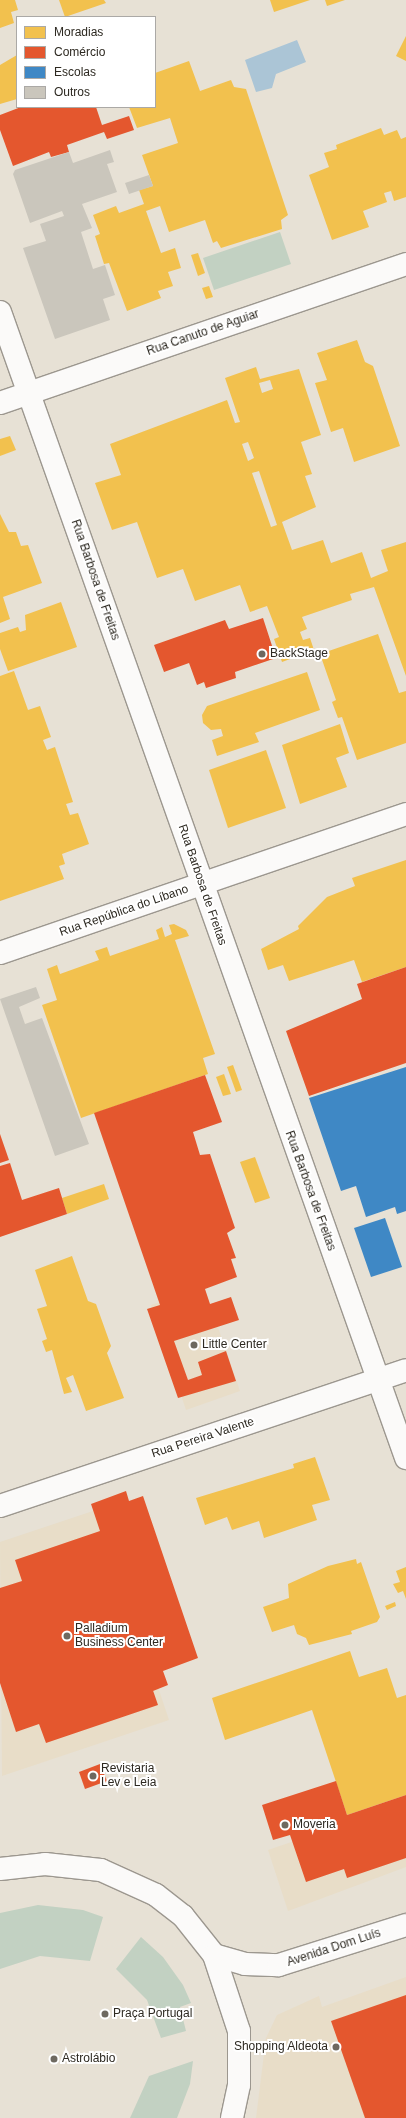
<!DOCTYPE html>
<meta charset="utf-8">
<style>
body{margin:0}
#map{position:relative;width:406px;height:2118px;overflow:hidden;background:#e7e1d5;font-family:Arial,sans-serif}
div>[style]{position:absolute}
[style*='--x']{left:calc(var(--x)*1px);top:calc(var(--y)*1px);width:calc(var(--w)*1px);rotate:calc(var(--a)*1deg)}
.built>*{inset:0;background:#e8ddc8}
.green>*{inset:0;background:#c2d1c2}
.water>*{inset:0;background:#abc5d6}
.homes>*{inset:0;background:#f2c14e}
.shops>*{inset:0;background:#e4572e}
.schools>*{inset:0;background:#3f88c5}
.building>*{inset:0;background:#cac6bc}
.roads{filter:drop-shadow(1px 0 #9c978f) drop-shadow(-1px 0 #9c978f) drop-shadow(0 1px #9c978f) drop-shadow(0 -1px #9c978f)}
.minor>*{height:22px;margin:-11px;padding:0 11px;transform-origin:11px;border-radius:11px;background:#fbfaf9}
.tertiary>*{height:22px;margin:-11px;padding:0 11px;transform-origin:11px;border-radius:11px;background:#fbfaf9}
.primary>*{height:22px;margin:-11px;padding:0 11px;transform-origin:11px;border-radius:11px;background:#fbfaf9}
.dots>*{width:11px;height:11px;translate:-50% -50%;box-sizing:border-box;border:2px solid #fff;border-radius:50%}
span{translate:-50% -50%;white-space:nowrap;text-align:center;line-height:1.15;-webkit-text-stroke:4px #fff;paint-order:stroke}
.street-label{font-size:12px;color:#2d2921}
.poi-label{font-size:12px;color:#2d2921}
.left{translate:0 -50%;text-align:left}
.right{translate:-100% -50%;text-align:right}
.legend{position:absolute;left:16px;top:16px;width:140px;height:92px;box-sizing:border-box;background:#fff;border:1px solid #aba9a6;margin:0;padding:5px 7px;list-style:none;font-size:12px;color:#2d2921}
.legend li{display:flex;align-items:center;gap:8px;height:20px}
.legend b{width:20px;border:1px solid #aba9a6}
</style>
<div id="map">
<div class="built">
<div style="clip-path:polygon(204px 1287px,240px 1391px,186px 1410px,151px 1305px)"></div>
<div style="clip-path:polygon(99px 1509px,169px 1720px,2px 1776px,0 1542px)"></div>
<div style="clip-path:polygon(406px 1803px,406px 1867px,288px 1911px,268px 1850px)"></div>
<div style="clip-path:polygon(406px 1977px,406px 2118px,256px 2118px,266px 2038px,277px 2015px,319px 1996px,322px 2007px)"></div>
</div>
<div class="green">
<div style="clip-path:polygon(280px 232px,291px 264px,214px 290px,203px 258px)"></div>
<div style="clip-path:polygon(38px 1905px,83px 1910px,103px 1917px,90px 1961px,40px 1956px,0 1969px,0 1913px)"></div>
<div style="clip-path:polygon(141px 1937px,163px 1957px,183px 1985px,191px 2003px,180px 2007px,186px 2031px,161px 2038px,147px 2000px,116px 1969px)"></div>
<div style="clip-path:polygon(193px 2061px,190px 2084px,177px 2118px,130px 2118px,149px 2076px)"></div>
</div>
<div class="water">
<div style="clip-path:polygon(297px 40px,306px 62px,276px 74px,272px 88px,256px 92px,245px 60px)"></div>
</div>
<div class="homes">
<div style="clip-path:polygon(0 0,15px 0,18px 10px,11px 12px,14px 23px,0 28px)"></div>
<div style="clip-path:polygon(59px 0,104px 0,106px 3px,65px 17px)"></div>
<div style="clip-path:polygon(270px 0,310px 0,274px 12px)"></div>
<div style="clip-path:polygon(325px 0,345px 0,327px 6px)"></div>
<div style="clip-path:polygon(406px 36px,406px 61px,396px 56px)"></div>
<div style="clip-path:polygon(17px 55px,17px 99px,0 104px,0 65px)"></div>
<div style="clip-path:polygon(189px 61px,200px 91px,231px 80px,234px 87px,246px 89px,288px 215px,281px 220px,282px 229px,221px 248px,217px 241px,213px 243px,205px 220px,169px 232px,160px 206px,146px 211px,161px 253px,175px 248px,181px 268px,168px 272px,173px 286px,158px 291px,161px 298px,127px 311px,109px 263px,104px 264px,95px 236px,100px 234px,93px 215px,116px 206px,119px 213px,144px 204px,139px 190px,153px 186px,142px 155px,178px 143px,170px 118px,137px 128px,129px 107px,155px 107px,155px 73px)"></div>
<div style="clip-path:polygon(381px 128px,384px 135px,397px 130px,401px 139px,406px 137px,406px 197px,394px 201px,391px 191px,384px 193px,387px 202px,363px 211px,369px 227px,332px 240px,309px 175px,329px 167px,324px 153px,337px 149px,336px 145px)"></div>
<div style="clip-path:polygon(198px 253px,205px 273px,198px 276px,191px 255px)"></div>
<div style="clip-path:polygon(209px 286px,213px 297px,206px 299px,202px 288px)"></div>
<div style="clip-path:polygon(357px 340px,365px 362px,373px 366px,400px 446px,354px 462px,343px 428px,331px 432px,315px 383px,327px 380px,317px 353px)"></div>
<div style="clip-path:polygon(evenodd,256px 367px,260px 379px,299px 369px,321px 435px,301px 442px,312px 474px,305px 476px,316px 507px,282px 522px,292px 550px,323px 540px,331px 563px,362px 552px,371px 578px,388px 571px,381px 550px,406px 542px,406px 676px,374px 587px,350px 594px,352px 600px,302px 617px,307px 629px,300px 632px,303px 640px,310px 638px,314px 650px,282px 662px,274px 639px,279px 637px,267px 606px,250px 612px,240px 585px,195px 601px,183px 569px,157px 578px,137px 522px,112px 530px,95px 483px,121px 475px,110px 444px,227px 400px,235px 423px,240px 422px,225px 378px,256px 367px,270px 380px,273px 389px,262px 393px,259px 383px,270px 380px,256px 367px,248px 442px,254px 458px,248px 461px,242px 444px,248px 442px,256px 367px,259px 471px,277px 525px,271px 527px,252px 473px,259px 471px)"></div>
<div style="clip-path:polygon(10px 436px,16px 450px,0 456px,0 439px)"></div>
<div style="clip-path:polygon(0 514px,9px 532px,16px 532px,21px 546px,28px 545px,42px 583px,3px 597px,10px 619px,0 623px)"></div>
<div style="clip-path:polygon(61px 602px,77px 647px,8px 671px,0 649px,0 633px,18px 627px,20px 632px,26px 630px,25px 615px)"></div>
<div style="clip-path:polygon(378px 634px,399px 693px,406px 691px,406px 743px,357px 760px,342px 717px,338px 718px,332px 702px,336px 700px,320px 654px)"></div>
<div style="clip-path:polygon(14px 671px,28px 710px,40px 706px,51px 737px,43px 740px,47px 750px,55px 747px,73px 802px,66px 804px,70px 815px,78px 813px,89px 844px,62px 854px,65px 864px,59px 866px,64px 879px,0 901px,0 676px)"></div>
<div style="clip-path:polygon(307px 672px,320px 710px,255px 733px,259px 742px,217px 756px,212px 740px,223px 736px,221px 729px,211px 730px,203px 723px,202px 715px,207px 706px)"></div>
<div style="clip-path:polygon(340px 724px,349px 753px,336px 758px,347px 787px,300px 804px,282px 745px)"></div>
<div style="clip-path:polygon(266px 750px,286px 808px,228px 828px,209px 770px)"></div>
<div style="clip-path:polygon(406px 860px,406px 967px,362px 982px,354px 960px,289px 981px,283px 965px,268px 970px,261px 949px,299px 929px,298px 926px,327px 897px,355px 886px,352px 878px)"></div>
<div style="clip-path:polygon(174px 924px,186px 930px,189px 936px,175px 940px,215px 1054px,203px 1058px,208px 1074px,81px 1118px,42px 1005px,57px 1000px,47px 969px,57px 965px,60px 974px,99px 960px,95px 951px,107px 947px,110px 956px,159px 939px,156px 930px,162px 927px,165px 937px,172px 934px,169px 925px)"></div>
<div style="clip-path:polygon(233px 1065px,242px 1090px,236px 1092px,227px 1067px)"></div>
<div style="clip-path:polygon(224px 1074px,231px 1094px,223px 1096px,216px 1077px)"></div>
<div style="clip-path:polygon(255px 1157px,270px 1198px,255px 1203px,240px 1162px)"></div>
<div style="clip-path:polygon(104px 1184px,109px 1199px,67px 1214px,62px 1198px)"></div>
<div style="clip-path:polygon(72px 1256px,88px 1301px,96px 1304px,111px 1346px,107px 1353px,124px 1398px,86px 1411px,73px 1375px,66px 1378px,72px 1392px,64px 1394px,52px 1350px,46px 1352px,42px 1341px,47px 1339px,37px 1309px,47px 1306px,35px 1270px)"></div>
<div style="clip-path:polygon(315px 1457px,330px 1500px,312px 1505px,317px 1520px,264px 1538px,259px 1521px,232px 1530px,227px 1517px,205px 1525px,196px 1498px,294px 1468px,293px 1464px)"></div>
<div style="clip-path:polygon(356px 1559px,357px 1564px,361px 1562px,380px 1617px,377px 1622px,351px 1631px,352px 1634px,309px 1645px,306px 1638px,297px 1634px,294px 1625px,272px 1632px,263px 1607px,289px 1598px,288px 1584px,328px 1566px)"></div>
<div style="clip-path:polygon(406px 1567px,406px 1599px,403px 1591px,398px 1593px,393px 1584px,400px 1582px,396px 1571px)"></div>
<div style="clip-path:polygon(395px 1602px,396px 1606px,387px 1610px,385px 1606px)"></div>
<div style="clip-path:polygon(350px 1651px,359px 1677px,387px 1668px,397px 1698px,406px 1695px,406px 1795px,347px 1815px,312px 1710px,225px 1740px,212px 1698px)"></div>
</div>
<div class="shops">
<div style="clip-path:polygon(21px 107px,96px 107px,102px 125px,129px 116px,134px 130px,107px 139px,104px 132px,67px 145px,69px 152px,51px 157px,49px 152px,13px 166px,0 130px,0 115px)"></div>
<div style="clip-path:polygon(263px 618px,276px 658px,235px 672px,236px 678px,206px 688px,204px 682px,197px 685px,189px 663px,164px 672px,154px 645px,225px 620px,229px 629px)"></div>
<div style="clip-path:polygon(406px 967px,406px 1063px,309px 1096px,286px 1031px,362px 999px,357px 984px)"></div>
<div style="clip-path:polygon(205px 1075px,222px 1122px,193px 1132px,200px 1155px,210px 1154px,235px 1228px,227px 1233px,236px 1258px,231px 1259px,237px 1277px,205px 1289px,210px 1304px,231px 1297px,239px 1320px,174px 1341px,188px 1380px,202px 1375px,198px 1362px,226px 1351px,236px 1381px,178px 1398px,147px 1309px,160px 1305px,94px 1113px)"></div>
<div style="clip-path:polygon(0 1134px,9px 1160px,0 1163px)"></div>
<div style="clip-path:polygon(10px 1163px,22px 1200px,59px 1188px,67px 1214px,0 1237px,0 1166px)"></div>
<div style="clip-path:polygon(126px 1491px,129px 1501px,143px 1496px,198px 1658px,163px 1671px,168px 1685px,153px 1691px,136px 1641px,158px 1705px,46px 1743px,39px 1724px,16px 1732px,0 1683px,0 1588px,22px 1581px,15px 1560px,100px 1531px,91px 1504px)"></div>
<div style="clip-path:polygon(100px 1764px,107px 1781px,85px 1789px,79px 1772px)"></div>
<div style="clip-path:polygon(336px 1781px,347px 1815px,406px 1795px,406px 1858px,347px 1878px,344px 1869px,306px 1882px,290px 1835px,273px 1840px,262px 1805px)"></div>
<div style="clip-path:polygon(406px 1995px,406px 2118px,365px 2118px,331px 2021px)"></div>
</div>
<div class="schools">
<div style="clip-path:polygon(406px 1067px,406px 1211px,397px 1214px,395px 1207px,366px 1217px,356px 1186px,341px 1191px,309px 1098px)"></div>
<div style="clip-path:polygon(385px 1218px,402px 1267px,371px 1277px,354px 1228px)"></div>
</div>
<div class="building">
<div style="clip-path:polygon(110px 150px,114px 162px,107px 164px,117px 192px,82px 204px,92px 228px,81px 232px,93px 269px,105px 265px,115px 295px,103px 299px,110px 320px,55px 339px,23px 248px,46px 241px,40px 224px,64px 216px,62px 211px,30px 223px,13px 174px,15px 170px,69px 152px,73px 163px)"></div>
<div style="clip-path:polygon(149px 175px,153px 186px,129px 194px,125px 183px)"></div>
<div style="clip-path:polygon(36px 987px,40px 998px,19px 1007px,25px 1024px,42px 1018px,89px 1144px,55px 1156px,0 999px)"></div>
</div>
<div class="roads">
<div class="minor">
<div style="--x:0;--y:312;--w:1216;--a:70.49"></div>
<div style="--x:0;--y:953;--w:429;--a:-18.9"></div>
<div style="--x:0;--y:1506;--w:428;--a:-18.5"></div>
</div>
<div class="tertiary">
<div style="--x:0;--y:403;--w:429;--a:-18.9"></div>
</div>
<div class="primary">
<div style="--x:0;--y:1869;--w:45;--a:-6.3"></div>
<div style="--x:45;--y:1864;--w:56;--a:6.1"></div>
<div style="--x:101;--y:1870;--w:60;--a:24.4"></div>
<div style="--x:156;--y:1895;--w:34;--a:38"></div>
<div style="--x:183;--y:1916;--w:50;--a:51.5"></div>
<div style="--x:214;--y:1955;--w:80;--a:71.8"></div>
<div style="--x:239;--y:2031;--w:54;--a:90"></div>
<div style="--x:239;--y:2085;--w:34;--a:102"></div>
<div style="--x:214;--y:1955;--w:32;--a:16"></div>
<div style="--x:245;--y:1964;--w:34;--a:2"></div>
<div style="--x:279;--y:1965;--w:133;--a:-17.5"></div>
</div>
</div>
<div class="dots">
<div style="left:262px;top:654px;background:#6e6960"></div>
<div style="left:194px;top:1345px;background:#6e6960"></div>
<div style="left:67px;top:1636px;background:#6e6960"></div>
<div style="left:93px;top:1776px;background:#6e6960"></div>
<div style="left:285px;top:1825px;background:#6e6960"></div>
<div style="left:105px;top:2014px;background:#6e6960"></div>
<div style="left:336px;top:2047px;background:#6e6960"></div>
<div style="left:54px;top:2059px;background:#6e6960"></div>
</div>
<div class="street-label">
<span style="left:203px;top:333px;rotate:-19deg">Rua Canuto de Aguiar</span>
<span style="left:95px;top:580px;rotate:71deg">Rua Barbosa de Freitas</span>
<span style="left:202px;top:885px;rotate:71deg">Rua Barbosa de Freitas</span>
<span style="left:124px;top:911px;rotate:-19deg">Rua República do Líbano</span>
<span style="left:310px;top:1191px;rotate:70deg">Rua Barbosa de Freitas</span>
<span style="left:203px;top:1438px;rotate:-18deg">Rua Pereira Valente</span>
<span style="left:334px;top:1948px;rotate:-18deg">Avenida Dom Luís</span>
</div>
<div class="poi-label">
<span class="left" style="left:270px;top:654px">BackStage</span>
<span class="left" style="left:202px;top:1345px">Little Center</span>
<span class="left" style="left:75px;top:1636px">Palladium<br>Business Center</span>
<span class="left" style="left:101px;top:1776px">Revistaria<br>Lev e Leia</span>
<span class="left" style="left:293px;top:1825px">Moveria</span>
<span class="left" style="left:113px;top:2014px">Praça Portugal</span>
<span class="right" style="left:328px;top:2047px">Shopping Aldeota</span>
<span class="left" style="left:62px;top:2059px">Astrolábio</span>
</div>
<ul class="legend">
<li><b style="height:11px;background:#f2c14e"></b>Moradias</li>
<li><b style="height:11px;background:#e4572e"></b>Comércio</li>
<li><b style="height:11px;background:#3f88c5"></b>Escolas</li>
<li><b style="height:11px;background:#cac6bc"></b>Outros</li>
</ul>
</div>
